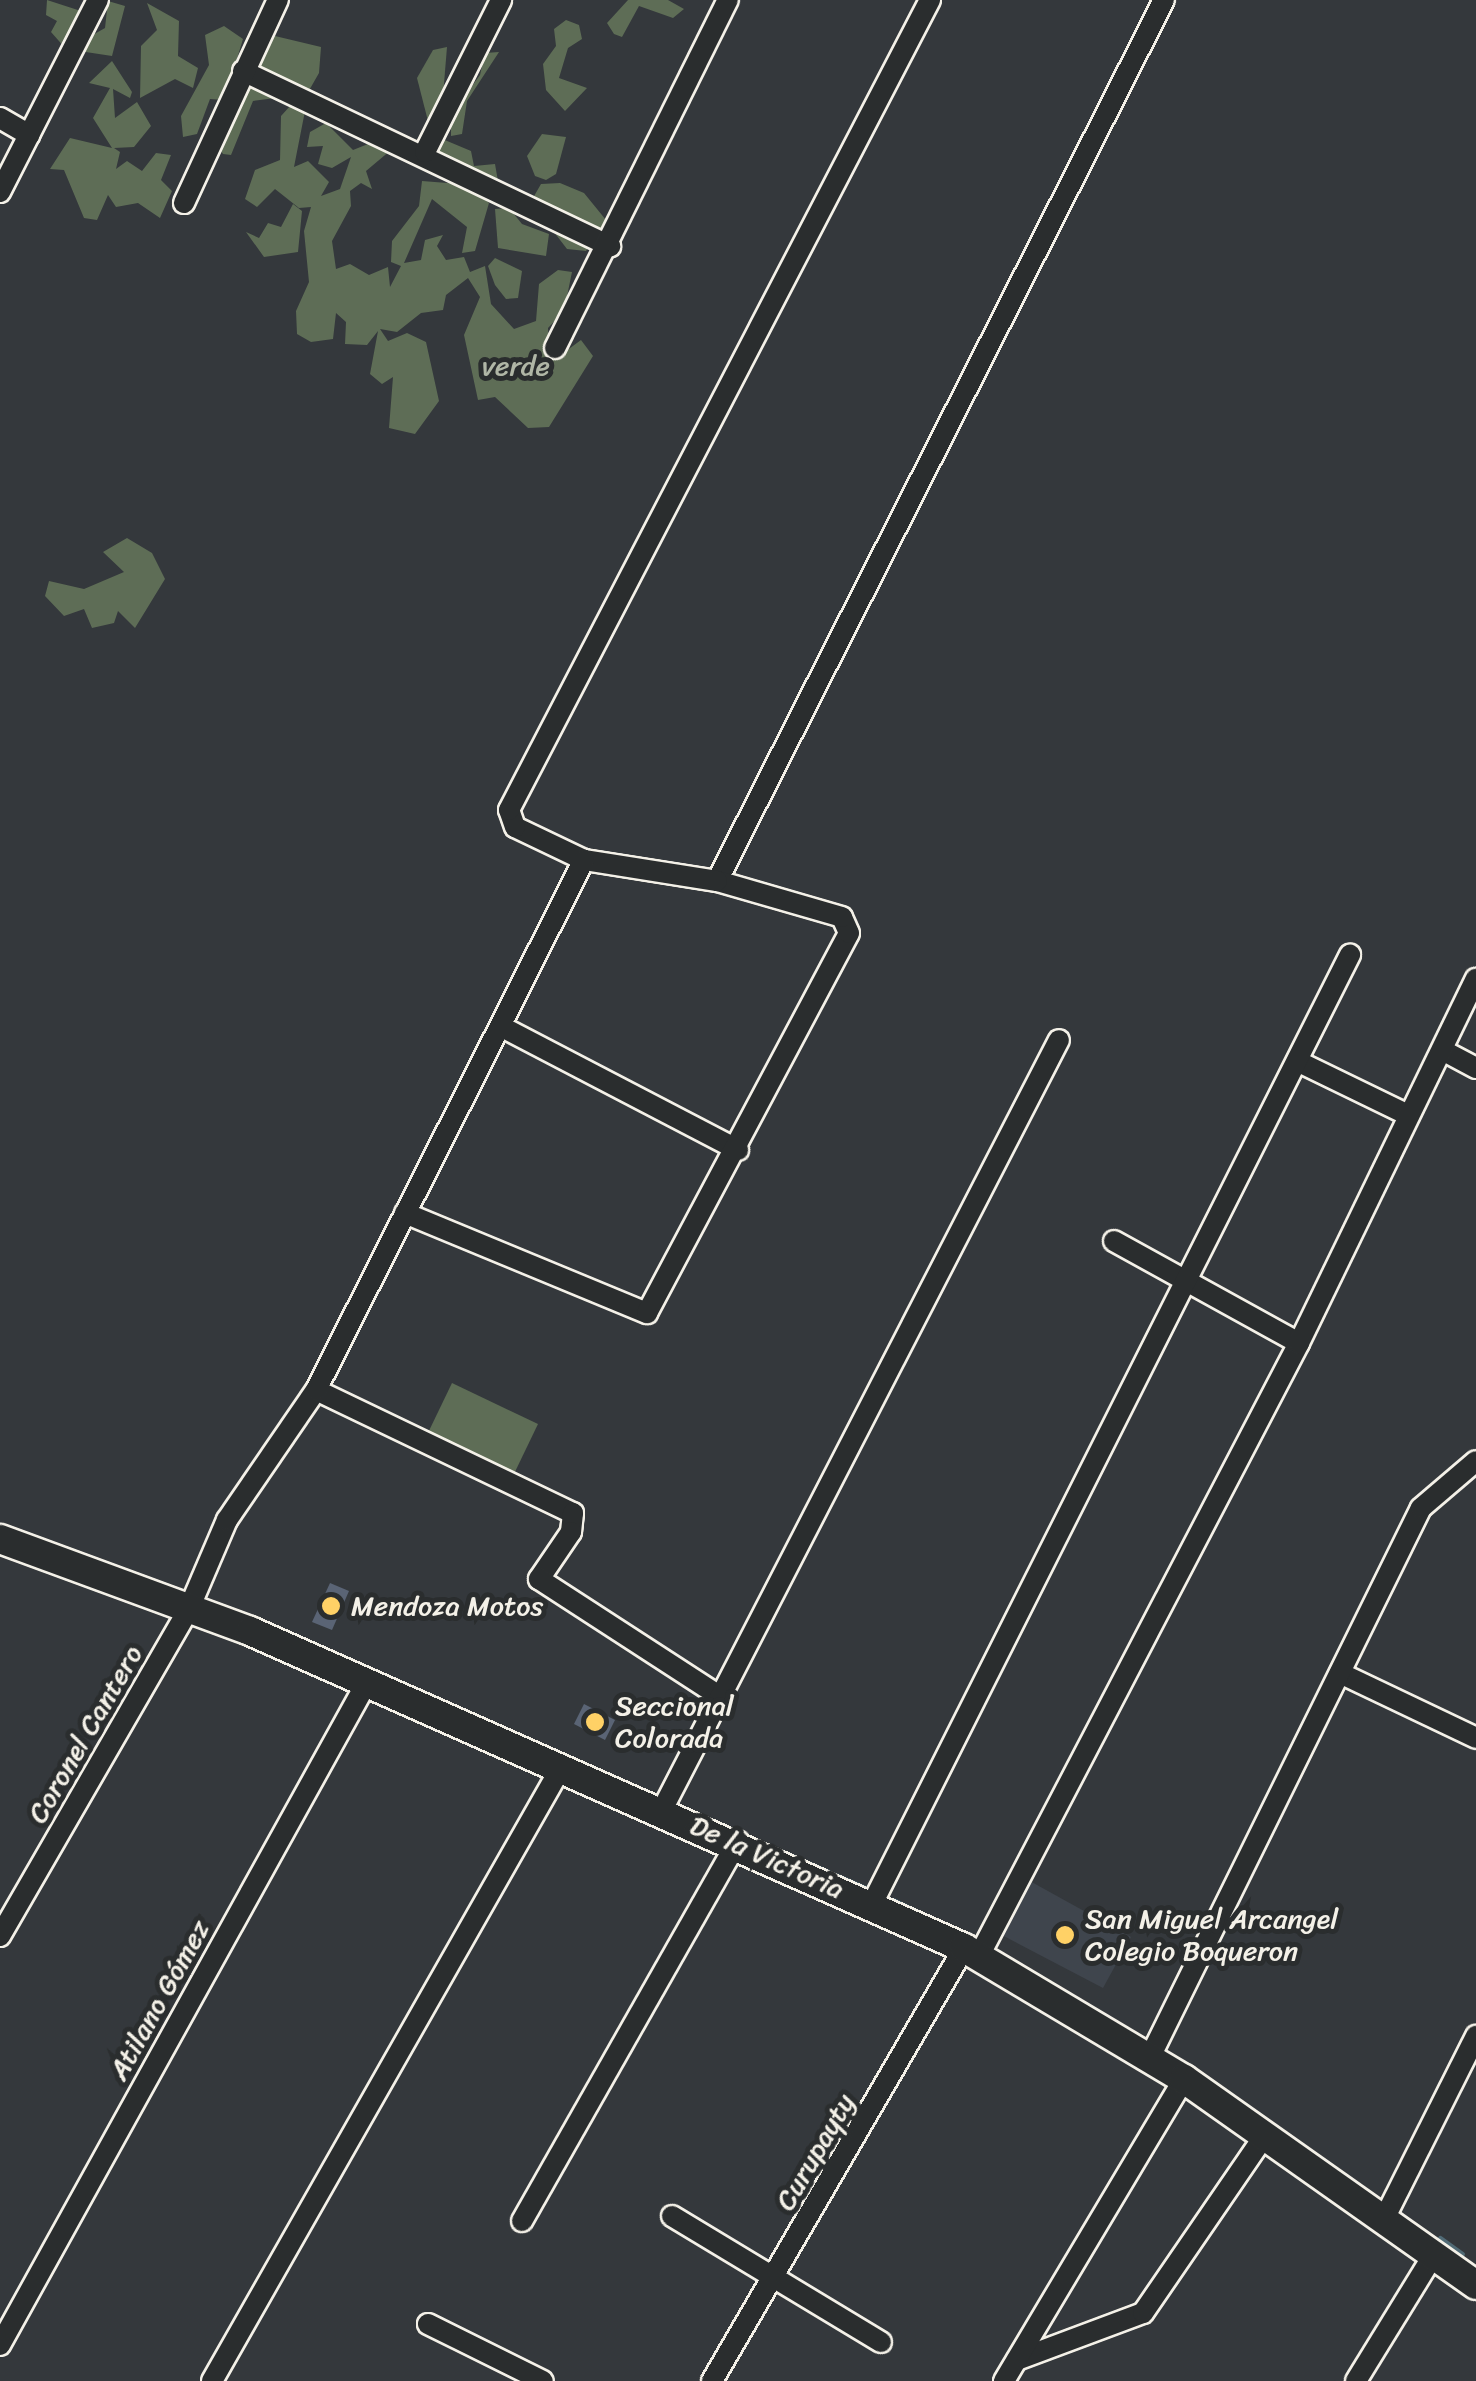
<!DOCTYPE html>
<meta charset="utf-8">
<style>
body{margin:0}
#map{position:relative;width:1476px;height:2381px;overflow:hidden;background:#34383c;font-family:Sriracha,sans-serif}
div>[style]{position:absolute}
[style*='--x']{left:calc(var(--x)*1px);top:calc(var(--y)*1px);width:calc(var(--w)*1px);rotate:calc(var(--a)*1deg)}
.built>*{inset:0;background:#3f454d}
.green>*{inset:0;background:#5e6d56}
.stream>*{height:5px;margin:-2.5px;padding:0 2.5px;transform-origin:2.5px;border-radius:2.5px;background:#506a75}
.building>*{inset:0;background:#5a6475}
.roads{filter:drop-shadow(2px 0 #f4f1e8) drop-shadow(-2px 0 #f4f1e8) drop-shadow(0 2px #f4f1e8) drop-shadow(0 -2px #f4f1e8)}
.minor>*{height:20px;margin:-10px;padding:0 10px;transform-origin:10px;border-radius:10px;background:#2a2d2e}
.major>*{height:28px;margin:-14px;padding:0 14px;transform-origin:14px;border-radius:14px;background:#2a2d2e}
.dots>*{width:28px;height:28px;translate:-50% -50%;box-sizing:border-box;border:5px solid #2a2d2e;border-radius:50%}
span{translate:-50% -50%;white-space:nowrap;text-align:center;line-height:1.15;-webkit-text-stroke:10px #2a2d2e;paint-order:stroke}
.park-label{font-size:28px;color:#b0b6a6}
.poi-label{font-size:28px;color:#f4f1e8}
.left{translate:0 -50%;text-align:left}
.street-label{font-size:28px;color:#f4f1e8}
</style>
<div id="map">
<div class="built">
<div style="clip-path:polygon(1028px 1880px,1131px 1937px,1103px 1988px,1000px 1934px)"></div>
</div>
<div class="green">
<div style="clip-path:polygon(47px 0,84px 12px,89px 37px,105px 28px,108px 1px,125px 6px,112px 56px,66px 49px,51px 32px,57px 21px,46px 15px)"></div>
<div style="clip-path:polygon(628px 0,668px 0,684px 9px,673px 18px,639px 6px,622px 37px,614px 34px,607px 23px)"></div>
<div style="clip-path:polygon(147px 3px,179px 21px,178px 56px,198px 68px,193px 88px,175px 79px,140px 98px,141px 46px,157px 30px)"></div>
<div style="clip-path:polygon(566px 20px,579px 25px,582px 39px,568px 48px,559px 78px,587px 88px,565px 111px,546px 90px,543px 64px,556px 46px,554px 29px)"></div>
<div style="clip-path:polygon(224px 26px,243px 39px,229px 85px,224px 100px,210px 99px,197px 134px,183px 137px,181px 116px,209px 65px,205px 35px)"></div>
<div style="clip-path:polygon(275px 36px,321px 47px,319px 73px,307px 94px,253px 101px,231px 155px,223px 154px,218px 147px,231px 118px)"></div>
<div style="clip-path:polygon(447px 47px,442px 108px,429px 125px,417px 78px,433px 50px)"></div>
<div style="clip-path:polygon(499px 52px,467px 101px,462px 134px,451px 136px,451px 115px,480px 75px,485px 53px)"></div>
<div style="clip-path:polygon(112px 61px,132px 92px,130px 98px,113px 89px,115px 118px,137px 102px,151px 126px,134px 147px,114px 148px,120px 152px,116px 169px,127px 161px,142px 171px,156px 153px,171px 155px,161px 180px,172px 191px,160px 218px,138px 203px,116px 207px,108px 195px,97px 220px,84px 218px,64px 170px,50px 169px,70px 138px,112px 148px,93px 118px,110px 88px,89px 83px)"></div>
<div style="clip-path:polygon(291px 105px,305px 111px,294px 167px,308px 161px,329px 182px,321px 196px,340px 189px,351px 157px,332px 168px,318px 164px,323px 146px,307px 147px,310px 132px,326px 123px,353px 150px,373px 142px,391px 150px,366px 171px,372px 189px,361px 183px,350px 191px,351px 206px,332px 241px,336px 269px,350px 264px,369px 275px,388px 267px,390px 287px,401px 266px,391px 262px,392px 241px,419px 206px,422px 181px,460px 184px,433px 163px,440px 138px,471px 151px,474px 166px,495px 164px,499px 187px,471px 186px,489px 203px,475px 251px,462px 253px,467px 227px,432px 199px,404px 263px,421px 260px,425px 240px,443px 235px,437px 246px,446px 260px,464px 257px,470px 272px,485px 266px,491px 304px,514px 329px,536px 321px,539px 284px,558px 270px,572px 272px,564px 311px,548px 328px,549px 350px,562px 354px,581px 340px,593px 356px,549px 427px,528px 428px,495px 397px,478px 400px,464px 335px,480px 297px,468px 278px,446px 295px,443px 310px,421px 313px,397px 332px,380px 329px,388px 341px,407px 333px,426px 342px,439px 401px,415px 434px,389px 428px,393px 377px,382px 384px,370px 374px,378px 331px,367px 345px,345px 344px,346px 322px,336px 313px,333px 339px,311px 342px,297px 334px,296px 311px,309px 282px,304px 231px,311px 207px,299px 208px,275px 189px,257px 207px,245px 199px,255px 170px,280px 160px,281px 116px)"></div>
<div style="clip-path:polygon(542px 134px,566px 137px,556px 174px,546px 180px,535px 176px,527px 156px)"></div>
<div style="clip-path:polygon(560px 183px,584px 193px,606px 220px,586px 251px,567px 249px,547px 223px,522px 217px,541px 184px)"></div>
<div style="clip-path:polygon(293px 204px,302px 211px,298px 252px,264px 257px,246px 232px,259px 238px,268px 223px,281px 227px)"></div>
<div style="clip-path:polygon(509px 208px,522px 224px,549px 234px,546px 256px,498px 248px,495px 209px)"></div>
<div style="clip-path:polygon(495px 258px,522px 271px,518px 298px,506px 299px,495px 285px,488px 266px)"></div>
<div style="clip-path:polygon(127px 538px,152px 553px,165px 579px,135px 628px,118px 611px,114px 623px,92px 628px,84px 609px,64px 616px,45px 596px,49px 581px,84px 589px,124px 572px,103px 552px)"></div>
<div style="clip-path:polygon(452px 1383px,538px 1424px,512px 1478px,426px 1437px)"></div>
</div>
<div class="stream">
<div style="--x:41;--y:1540;--w:34;--a:19"></div>
<div style="--x:744;--y:1835;--w:137;--a:23.6"></div>
<div style="--x:893;--y:1900;--w:53;--a:25.6"></div>
<div style="--x:1440;--y:2238;--w:27;--a:36"></div>
</div>
<div class="building">
<div style="clip-path:polygon(330px 1583px,349px 1591px,332px 1630px,312px 1622px)"></div>
<div style="clip-path:polygon(584px 1704px,615px 1720px,605px 1740px,574px 1724px)"></div>
</div>
<div class="roads">
<div class="minor">
<div style="--x:243;--y:71;--w:407;--a:25.5"></div>
<div style="--x:0;--y:118;--w:34;--a:30"></div>
<div style="--x:425;--y:152;--w:170;--a:-63.4"></div>
<div style="--x:0;--y:192;--w:216;--a:-63"></div>
<div style="--x:184;--y:203;--w:224;--a:-65.2"></div>
<div style="--x:555;--y:348;--w:389;--a:-63.6"></div>
<div style="--x:717;--y:881;--w:988;--a:-63.1"></div>
<div style="--x:504;--y:1028;--w:264;--a:27.5"></div>
<div style="--x:1444;--y:1051;--w:36;--a:28"></div>
<div style="--x:1297;--y:1061;--w:123;--a:25.9"></div>
<div style="--x:405;--y:1213;--w:262;--a:22.5"></div>
<div style="--x:647;--y:1313;--w:430;--a:-62"></div>
<div style="--x:849;--y:933;--w:17;--a:-114"></div>
<div style="--x:842;--y:917;--w:130;--a:-163.9"></div>
<div style="--x:717;--y:881;--w:135;--a:-171"></div>
<div style="--x:584;--y:860;--w:76;--a:-154.4"></div>
<div style="--x:515;--y:827;--w:18;--a:-109"></div>
<div style="--x:509;--y:810;--w:913;--a:-62.54"></div>
<div style="--x:1114;--y:1241;--w:211;--a:28.9"></div>
<div style="--x:316;--y:1390;--w:285;--a:25.6"></div>
<div style="--x:573;--y:1513;--w:19;--a:96"></div>
<div style="--x:571;--y:1532;--w:57;--a:124.2"></div>
<div style="--x:539;--y:1579;--w:218;--a:33"></div>
<div style="--x:1340;--y:1673;--w:151;--a:25.5"></div>
<div style="--x:662;--y:1810;--w:866;--a:-62.73"></div>
<div style="--x:872;--y:1904;--w:1063;--a:-63.27"></div>
<div style="--x:0;--y:1936;--w:375;--a:-60"></div>
<div style="--x:188;--y:1611;--w:99;--a:-66.8"></div>
<div style="--x:227;--y:1520;--w:158;--a:-55.6"></div>
<div style="--x:316;--y:1390;--w:594;--a:-63.18"></div>
<div style="--x:979;--y:1956;--w:691;--a:-62.43"></div>
<div style="--x:1299;--y:1343;--w:405;--a:-64.1"></div>
<div style="--x:1149;--y:2059;--w:614;--a:-63.73"></div>
<div style="--x:1421;--y:1508;--w:72;--a:-40.5"></div>
<div style="--x:672;--y:2216;--w:244;--a:31.1"></div>
<div style="--x:1385;--y:2217;--w:203;--a:-63.3"></div>
<div style="--x:522;--y:2221;--w:437;--a:-60.4"></div>
<div style="--x:428;--y:2324;--w:128;--a:26.4"></div>
<div style="--x:0;--y:2345;--w:758;--a:-61.03"></div>
<div style="--x:1017;--y:2360;--w:134;--a:-20.5"></div>
<div style="--x:1143;--y:2313;--w:216;--a:-55.6"></div>
<div style="--x:212;--y:2381;--w:708;--a:-60.36"></div>
<div style="--x:712;--y:2381;--w:501;--a:-59.8"></div>
<div style="--x:1004;--y:2381;--w:352;--a:-59.2"></div>
<div style="--x:1356;--y:2381;--w:149;--a:-58.4"></div>
</div>
<div class="major">
<div style="--x:0;--y:1539;--w:266;--a:20.2"></div>
<div style="--x:250;--y:1631;--w:781;--a:23.94"></div>
<div style="--x:964;--y:1948;--w:256;--a:30.8"></div>
<div style="--x:1184;--y:2079;--w:357;--a:35.2"></div>
</div>
</div>
<div class="dots">
<div style="left:331px;top:1606px;background:#ffd166"></div>
<div style="left:595px;top:1722px;background:#ffd166"></div>
<div style="left:1065px;top:1935px;background:#ffd166"></div>
</div>
<div class="park-label">
<span style="left:516px;top:366px">verde</span>
</div>
<div class="poi-label">
<span class="left" style="left:351px;top:1606px">Mendoza Motos</span>
<span class="left" style="left:615px;top:1722px">Seccional<br>Colorada</span>
<span class="left" style="left:1085px;top:1935px">San Miguel Arcangel<br>Colegio Boqueron</span>
</div>
<div class="street-label">
<span style="left:85px;top:1734px;rotate:-60deg">Coronel Cantero</span>
<span style="left:767px;top:1857px;rotate:24deg">De la Victoria</span>
<span style="left:159px;top:2000px;rotate:-61deg">Atilano Gómez</span>
<span style="left:815px;top:2152px;rotate:-60deg">Curupayty</span>
</div>
</div>
